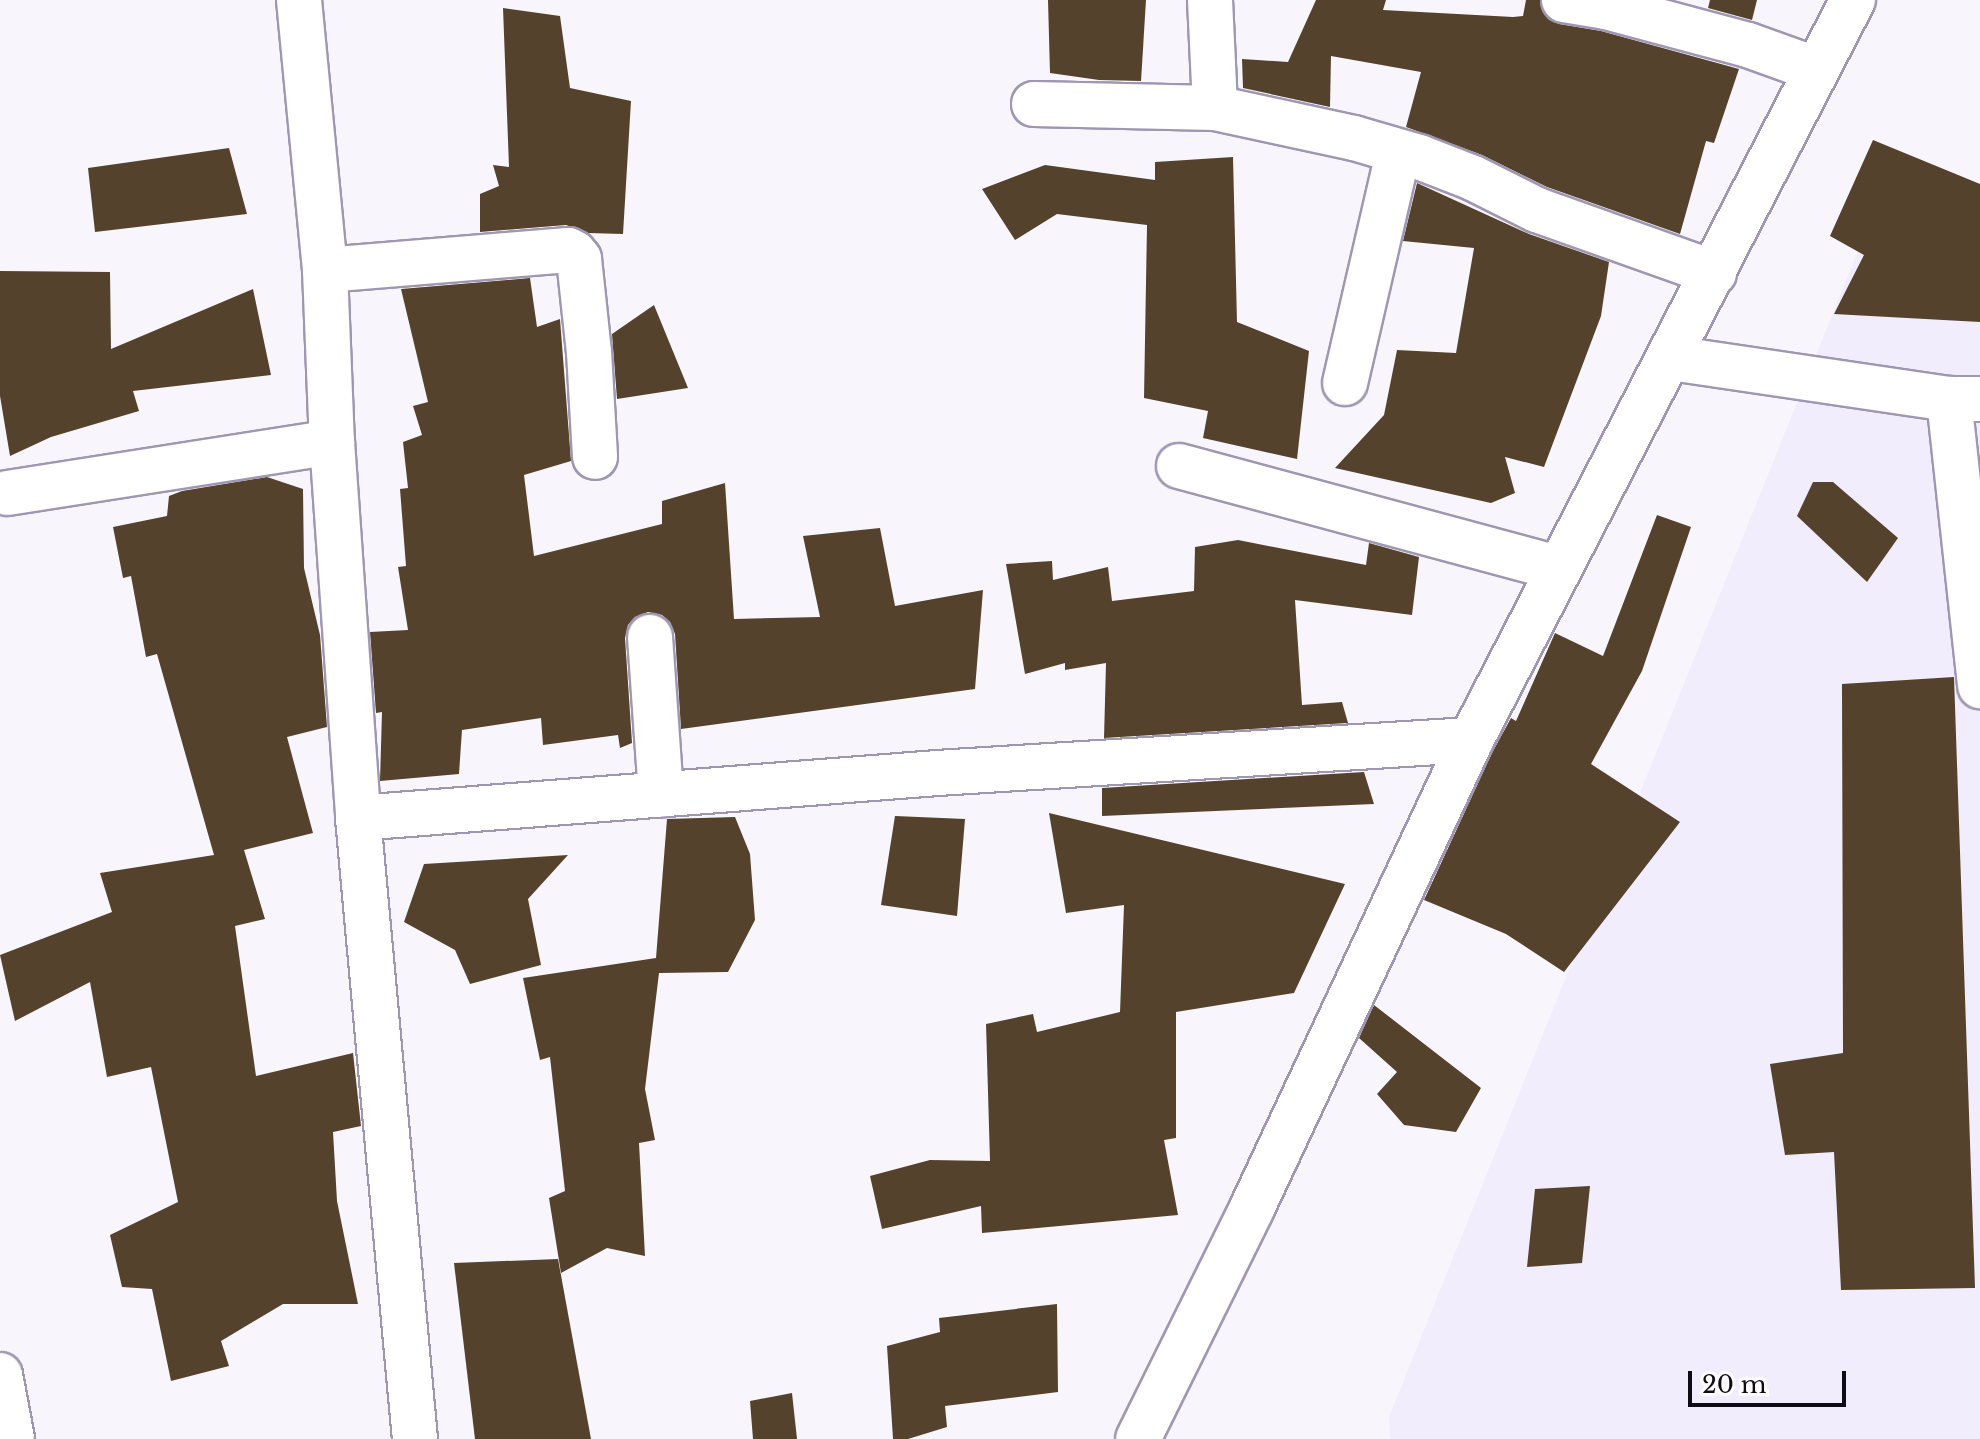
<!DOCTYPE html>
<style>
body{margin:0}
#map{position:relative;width:1980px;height:1439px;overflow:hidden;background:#f8f6fc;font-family:"Libre Baskerville",serif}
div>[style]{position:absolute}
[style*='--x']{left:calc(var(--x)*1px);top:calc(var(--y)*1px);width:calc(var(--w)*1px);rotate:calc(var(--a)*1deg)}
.built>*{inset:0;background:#f1edfc}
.building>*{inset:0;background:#54422d}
.roads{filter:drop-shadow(2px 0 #9f97b2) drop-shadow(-2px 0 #9f97b2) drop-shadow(0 2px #9f97b2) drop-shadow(0 -2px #9f97b2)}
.minor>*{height:44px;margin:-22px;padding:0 22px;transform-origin:22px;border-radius:22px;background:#fff}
.major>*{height:44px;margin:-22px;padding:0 22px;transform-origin:22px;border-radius:22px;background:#fff}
span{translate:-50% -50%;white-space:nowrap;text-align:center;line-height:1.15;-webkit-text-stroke:8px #fff;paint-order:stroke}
.scale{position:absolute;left:1688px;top:1371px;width:158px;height:36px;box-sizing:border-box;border:4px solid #100c16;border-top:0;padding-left:10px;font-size:24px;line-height:28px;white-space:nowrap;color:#100c16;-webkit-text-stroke:6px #fff;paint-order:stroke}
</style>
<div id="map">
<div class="built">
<div style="clip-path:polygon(1872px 216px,1980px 228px,1980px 1439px,1390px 1439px,1389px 1417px)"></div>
</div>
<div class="building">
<div style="clip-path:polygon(1048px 0,1146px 0,1141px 81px,1099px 80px,1050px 73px)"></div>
<div style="clip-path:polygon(1316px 0,1386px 0,1383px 10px,1513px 17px,1523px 16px,1526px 0,1540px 0,1548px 19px,1559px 24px,1601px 31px,1739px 69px,1714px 143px,1706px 141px,1680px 234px,1547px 187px,1482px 155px,1406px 127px,1421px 72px,1331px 56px,1330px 107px,1243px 88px,1242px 59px,1288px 62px)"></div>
<div style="clip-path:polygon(1710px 0,1757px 0,1752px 20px,1708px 8px)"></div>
<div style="clip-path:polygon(503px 8px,560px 16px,570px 88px,631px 101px,623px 234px,588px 233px,566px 225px,480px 232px,480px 194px,499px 186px,493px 165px,509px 167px)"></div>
<div style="clip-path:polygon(1873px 140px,1980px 184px,1980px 322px,1834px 314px,1864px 255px,1830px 236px)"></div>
<div style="clip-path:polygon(229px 148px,247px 214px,95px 232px,88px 168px)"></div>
<div style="clip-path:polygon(1233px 157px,1237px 322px,1309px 351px,1297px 459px,1203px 438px,1208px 411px,1144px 398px,1147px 225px,1057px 214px,1015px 240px,982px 189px,1045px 165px,1155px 180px,1155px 162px)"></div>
<div style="clip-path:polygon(1417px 183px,1529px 234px,1609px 262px,1601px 316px,1544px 467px,1505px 457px,1515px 493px,1491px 503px,1335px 468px,1384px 415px,1397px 350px,1456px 353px,1474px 248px,1403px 241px)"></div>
<div style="clip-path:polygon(0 271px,110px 272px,111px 349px,253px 289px,271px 375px,133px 391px,139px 411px,51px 437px,10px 456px,0 396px)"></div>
<div style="clip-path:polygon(530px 278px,537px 327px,560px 319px,571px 461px,524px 475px,534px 556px,662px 524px,662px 501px,725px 483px,734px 619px,820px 617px,803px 536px,880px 528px,895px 606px,983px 590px,975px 689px,681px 729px,675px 634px,670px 622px,662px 615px,648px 612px,635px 617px,628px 625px,625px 638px,632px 743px,620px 748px,618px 735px,543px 745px,541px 718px,462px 730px,459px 774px,380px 781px,382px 712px,376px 713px,370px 632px,408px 630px,398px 567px,406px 566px,400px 489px,408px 488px,403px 442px,422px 435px,413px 406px,428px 402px,401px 289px)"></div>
<div style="clip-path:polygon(654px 305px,688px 388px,617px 399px,612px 334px)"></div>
<div style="clip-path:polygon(267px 477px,303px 489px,304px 568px,320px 635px,327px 727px,287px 737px,313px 833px,244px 850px,265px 919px,235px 926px,256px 1076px,353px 1053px,361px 1126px,333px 1132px,337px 1201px,358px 1304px,283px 1304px,221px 1341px,229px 1366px,171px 1381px,152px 1289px,122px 1287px,110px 1235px,178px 1202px,151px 1067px,107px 1077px,90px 982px,15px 1021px,0 955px,112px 912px,100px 873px,214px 855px,157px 654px,146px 657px,131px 576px,123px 578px,113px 527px,167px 516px,169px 496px,182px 491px)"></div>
<div style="clip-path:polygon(1813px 482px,1833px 482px,1898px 538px,1867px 582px,1797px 516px)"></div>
<div style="clip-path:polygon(1657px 515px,1691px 527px,1642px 671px,1591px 764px,1680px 822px,1564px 972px,1506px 934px,1424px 900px,1493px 751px,1511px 718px,1516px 721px,1555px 633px,1603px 656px)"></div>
<div style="clip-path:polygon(1238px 540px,1366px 565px,1369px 543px,1419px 557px,1412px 615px,1295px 600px,1302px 705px,1342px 702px,1348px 723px,1104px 738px,1106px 663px,1065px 670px,1065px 663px,1025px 674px,1006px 564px,1052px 561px,1053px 580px,1108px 567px,1112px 601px,1194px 591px,1195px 547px)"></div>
<div style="clip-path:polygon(1954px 677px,1975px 1288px,1841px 1290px,1834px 1152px,1785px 1155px,1770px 1064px,1843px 1053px,1842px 684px)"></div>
<div style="clip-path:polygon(1364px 772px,1374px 804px,1102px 816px,1102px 788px)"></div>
<div style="clip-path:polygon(1049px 813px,1345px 884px,1294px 993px,1176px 1012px,1176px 1138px,1164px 1140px,1178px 1215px,982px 1233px,981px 1206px,882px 1229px,870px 1176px,930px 1160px,990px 1161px,986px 1024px,1033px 1014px,1037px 1032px,1120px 1012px,1124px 905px,1066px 913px)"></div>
<div style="clip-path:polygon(895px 816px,965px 819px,957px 916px,881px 905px)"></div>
<div style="clip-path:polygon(735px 817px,750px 854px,755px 920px,728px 972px,659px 973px,645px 1089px,655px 1140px,639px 1143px,645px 1256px,607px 1248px,561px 1273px,549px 1198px,565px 1191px,550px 1057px,540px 1060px,523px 978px,656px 958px,667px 819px)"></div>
<div style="clip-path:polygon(568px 855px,528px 899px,541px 965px,470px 984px,455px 950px,404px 922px,424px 864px)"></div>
<div style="clip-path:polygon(1374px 1005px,1481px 1088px,1456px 1132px,1404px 1125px,1377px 1094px,1397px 1072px,1359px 1038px)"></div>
<div style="clip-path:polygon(1590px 1186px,1582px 1263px,1527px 1267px,1535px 1189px)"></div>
<div style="clip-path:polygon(558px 1259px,591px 1439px,475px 1439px,454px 1263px)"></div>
<div style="clip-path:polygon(1057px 1304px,1058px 1392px,945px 1406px,947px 1427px,908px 1439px,893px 1439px,887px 1346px,940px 1332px,939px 1318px)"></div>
<div style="clip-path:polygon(792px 1393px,797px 1439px,753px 1439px,750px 1401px)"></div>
</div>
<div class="roads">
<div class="minor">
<div style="--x:299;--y:0;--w:271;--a:84.5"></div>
<div style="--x:325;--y:270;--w:172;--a:87.7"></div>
<div style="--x:332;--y:442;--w:377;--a:86"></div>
<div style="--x:358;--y:818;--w:624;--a:84.76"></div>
<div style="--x:1210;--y:0;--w:108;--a:87.3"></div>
<div style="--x:1564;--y:0;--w:43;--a:9.5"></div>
<div style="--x:1606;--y:7;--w:147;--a:15"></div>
<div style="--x:1748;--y:45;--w:71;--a:19.7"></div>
<div style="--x:1034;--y:104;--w:181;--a:1.3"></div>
<div style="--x:1215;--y:108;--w:142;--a:12.2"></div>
<div style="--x:1354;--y:138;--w:68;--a:16.3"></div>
<div style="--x:1419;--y:157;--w:58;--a:21.3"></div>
<div style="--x:1473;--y:178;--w:72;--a:26.6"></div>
<div style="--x:1537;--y:210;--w:188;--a:19.6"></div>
<div style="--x:325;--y:270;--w:244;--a:-4.7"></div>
<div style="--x:568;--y:250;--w:7;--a:27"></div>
<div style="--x:574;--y:253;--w:8;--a:50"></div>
<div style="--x:579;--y:259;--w:94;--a:83.9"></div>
<div style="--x:589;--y:352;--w:105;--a:86.7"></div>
<div style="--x:1671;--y:358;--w:281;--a:8.4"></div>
<div style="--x:1949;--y:399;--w:31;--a:0"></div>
<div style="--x:1345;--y:383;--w:236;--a:-77"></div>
<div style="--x:1949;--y:399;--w:289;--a:83.8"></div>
<div style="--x:1179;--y:466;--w:392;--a:15.1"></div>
<div style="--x:7;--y:493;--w:329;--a:-8.9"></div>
<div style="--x:650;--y:637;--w:158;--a:86"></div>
<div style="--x:358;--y:818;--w:581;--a:-4.44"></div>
<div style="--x:937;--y:773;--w:535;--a:-3.54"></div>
<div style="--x:0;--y:1375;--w:65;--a:79.4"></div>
</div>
<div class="major">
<div style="--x:1138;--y:1439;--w:258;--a:-63.7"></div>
<div style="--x:1252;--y:1208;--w:517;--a:-64.92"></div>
<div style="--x:1471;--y:740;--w:833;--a:-62.7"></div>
</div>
</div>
<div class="scale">20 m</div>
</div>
